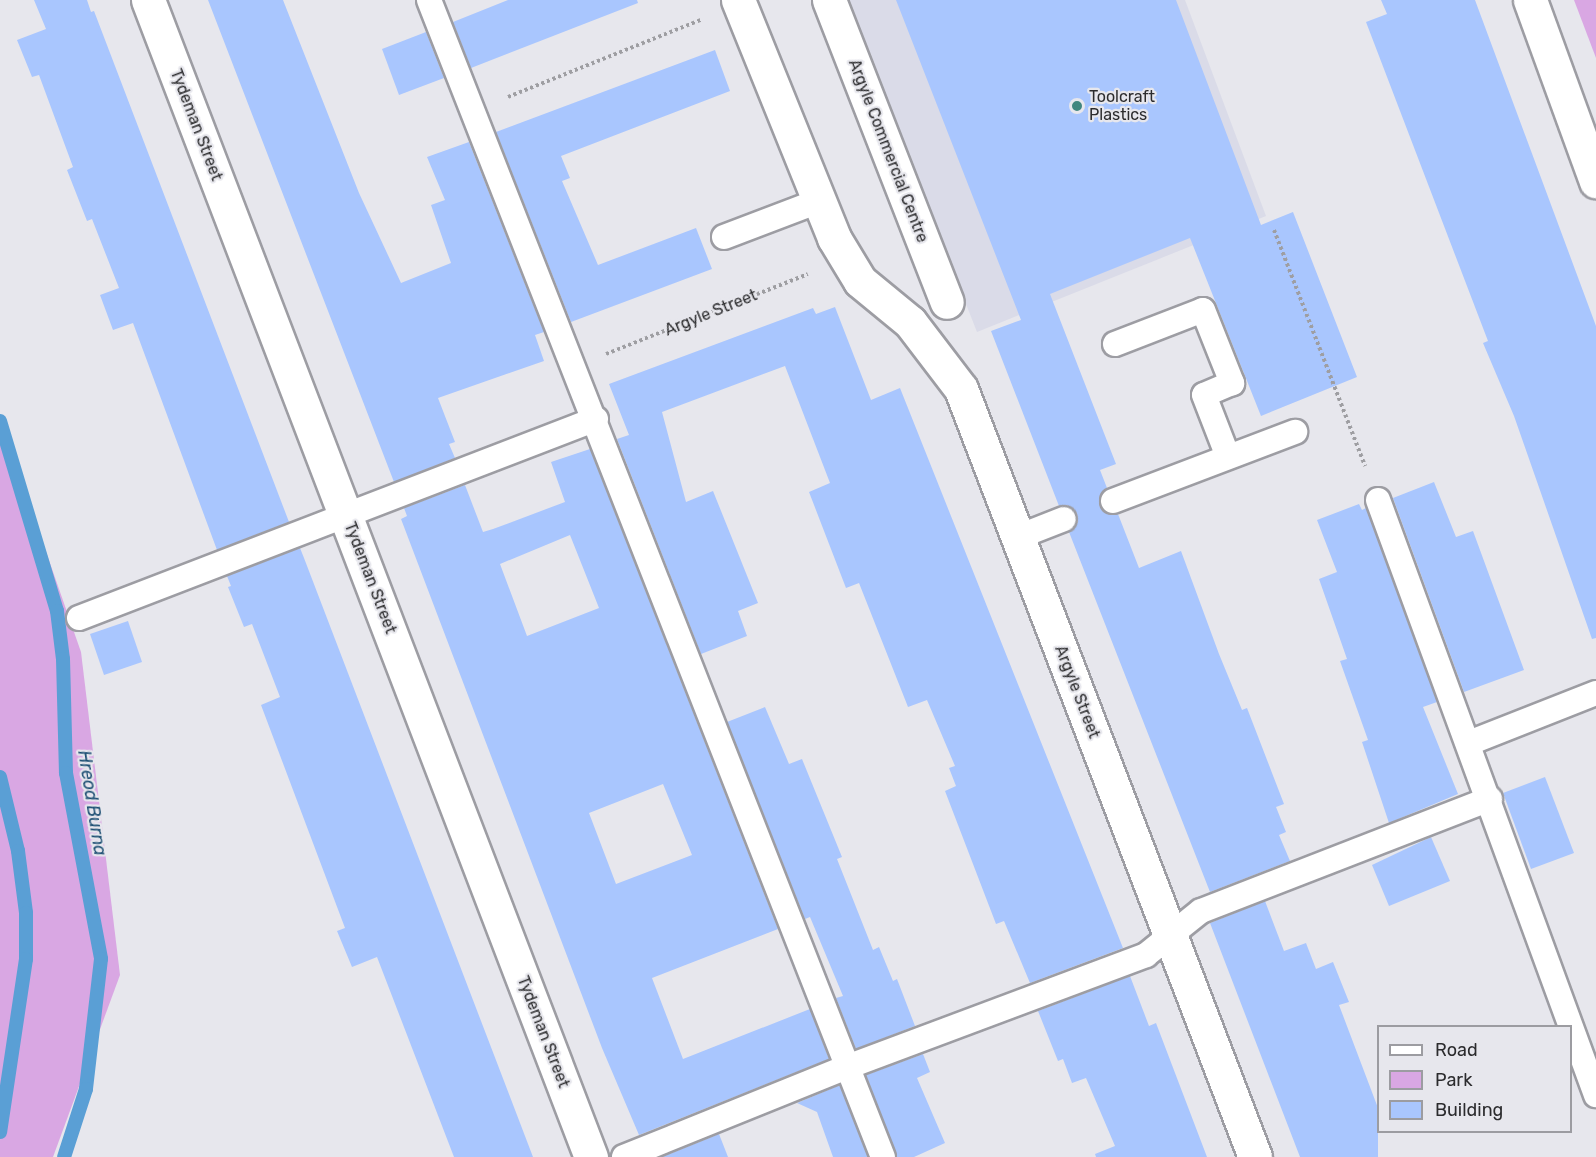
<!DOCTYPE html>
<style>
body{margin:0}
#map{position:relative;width:1596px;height:1157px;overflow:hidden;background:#e7e7ed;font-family:Rubik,sans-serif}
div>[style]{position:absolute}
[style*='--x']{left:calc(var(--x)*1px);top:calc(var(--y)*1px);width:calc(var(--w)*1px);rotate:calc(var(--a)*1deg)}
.built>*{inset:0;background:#dadbe8}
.green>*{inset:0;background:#d9a7e3}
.stream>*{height:14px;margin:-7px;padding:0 7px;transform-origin:7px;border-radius:7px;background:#5a9fd5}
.building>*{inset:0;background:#a9c6fe}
.path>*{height:4px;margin-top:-2px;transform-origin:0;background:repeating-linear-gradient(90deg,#9e9ea2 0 3px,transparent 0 6px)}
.roads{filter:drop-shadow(2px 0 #9d9da3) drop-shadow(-2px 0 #9d9da3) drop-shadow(0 2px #9d9da3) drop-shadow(0 -2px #9d9da3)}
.service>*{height:24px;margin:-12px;padding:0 12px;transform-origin:12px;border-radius:12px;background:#fff}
.minor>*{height:33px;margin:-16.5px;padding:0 16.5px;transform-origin:16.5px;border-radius:16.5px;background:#fff}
.dots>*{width:16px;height:16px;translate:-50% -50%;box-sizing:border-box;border:3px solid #e7e7ed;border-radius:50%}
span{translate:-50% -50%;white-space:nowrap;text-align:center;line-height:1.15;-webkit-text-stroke:4.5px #e7e7ed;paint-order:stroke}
.poi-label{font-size:16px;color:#2c2c2e}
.left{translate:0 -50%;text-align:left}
.street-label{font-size:16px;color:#2c2c2e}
.water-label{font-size:18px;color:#1c4e73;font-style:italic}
.legend{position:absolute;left:1377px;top:1025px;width:195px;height:108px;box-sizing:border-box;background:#e7e7ed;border:2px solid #9c9ca1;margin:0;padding:8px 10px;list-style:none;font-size:18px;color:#2c2c2e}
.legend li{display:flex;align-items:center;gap:12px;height:30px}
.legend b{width:30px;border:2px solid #9c9ca1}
</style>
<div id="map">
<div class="built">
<div style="clip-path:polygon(847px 0,1185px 0,1266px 216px,977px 332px)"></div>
</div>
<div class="green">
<div style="clip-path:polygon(1574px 0,1596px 0,1596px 58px)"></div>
<div style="clip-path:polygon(0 420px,81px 652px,120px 975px,53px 1157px,0 1157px)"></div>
</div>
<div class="stream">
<div style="--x:0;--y:421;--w:198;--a:73.3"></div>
<div style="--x:57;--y:611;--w:48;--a:82.9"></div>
<div style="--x:63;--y:659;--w:114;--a:88.5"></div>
<div style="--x:66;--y:773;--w:189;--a:79.3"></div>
<div style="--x:101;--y:959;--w:131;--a:96.6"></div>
<div style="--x:86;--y:1089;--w:71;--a:107.9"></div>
<div style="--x:0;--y:777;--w:76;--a:76.3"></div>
<div style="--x:18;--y:851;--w:63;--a:82.6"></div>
<div style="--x:26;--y:913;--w:46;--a:90"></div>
<div style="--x:26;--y:959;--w:175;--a:98.5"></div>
</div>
<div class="building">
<div style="clip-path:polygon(34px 0,87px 0,91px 12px,94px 11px,289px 522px,217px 550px,133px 323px,113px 330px,100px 295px,119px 288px,92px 219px,87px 221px,67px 170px,73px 167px,39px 75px,32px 77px,17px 40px,46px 29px)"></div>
<div style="clip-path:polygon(208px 0,283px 0,359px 193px,401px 283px,451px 263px,431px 205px,445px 200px,427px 157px,469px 142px,544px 332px,535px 335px,544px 361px,438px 398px,455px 442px,449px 444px,455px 458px,394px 482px)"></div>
<div style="clip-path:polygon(508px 0,637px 0,638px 3px,471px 68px,453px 22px)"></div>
<div style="clip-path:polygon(896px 0,1176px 0,1261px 225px,1293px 212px,1357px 377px,1261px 416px,1190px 238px,1050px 294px,1116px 464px,1100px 470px,1107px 488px,1099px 498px,1100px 507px,1110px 515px,1118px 514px,1139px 568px,1181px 551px,1219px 654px,1242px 710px,1247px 708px,1284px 804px,1276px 807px,1286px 832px,1279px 835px,1290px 861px,1210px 892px,1069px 532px,1078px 522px,1077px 513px,1067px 505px,1059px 506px,991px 331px,1021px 320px)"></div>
<div style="clip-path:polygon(1381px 0,1475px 0,1596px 326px,1596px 638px,1592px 639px,1514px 416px,1483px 343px,1488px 341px,1366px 22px,1387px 14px)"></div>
<div style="clip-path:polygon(426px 32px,444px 78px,399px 95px,382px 49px)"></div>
<div style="clip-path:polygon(715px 50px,730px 91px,561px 156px,570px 178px,562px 181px,598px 265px,696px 228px,712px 269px,571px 322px,496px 132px)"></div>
<div style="clip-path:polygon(835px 307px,871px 400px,900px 388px,1123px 948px,1030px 983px,1004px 921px,996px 924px,945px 791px,956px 786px,949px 768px,955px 766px,927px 700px,908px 707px,859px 583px,846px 588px,809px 492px,830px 483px,785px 366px,662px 412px,686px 502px,713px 491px,758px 603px,738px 611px,747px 636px,701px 654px,617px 439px,629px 435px,609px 384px,813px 308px,816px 314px)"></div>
<div style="clip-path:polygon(evenodd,590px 449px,778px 929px,652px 978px,683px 1059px,810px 1009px,829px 1059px,639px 1135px,602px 1048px,401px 519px,407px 516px,404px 508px,465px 485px,483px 532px,493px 529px,565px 502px,551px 462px,590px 449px,570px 535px,599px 608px,527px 636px,500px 564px,570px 535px,590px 449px,663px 784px,692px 855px,616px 884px,589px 813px,663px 784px)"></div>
<div style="clip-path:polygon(1434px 482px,1456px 537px,1473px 531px,1524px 670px,1464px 692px,1393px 498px)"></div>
<div style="clip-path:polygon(1359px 504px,1362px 510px,1366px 508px,1437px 702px,1423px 707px,1458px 794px,1389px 823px,1362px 742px,1368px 740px,1340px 661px,1347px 659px,1319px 579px,1337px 572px,1317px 520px)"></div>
<div style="clip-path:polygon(300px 548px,304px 558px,533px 1157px,454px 1157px,377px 957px,352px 967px,337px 931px,345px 928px,261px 705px,280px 697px,252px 624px,244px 627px,228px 587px,231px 586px,227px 576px)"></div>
<div style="clip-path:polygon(128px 621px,142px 662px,104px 675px,90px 634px)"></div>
<div style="clip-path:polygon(765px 707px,789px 764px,802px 759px,842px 857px,837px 859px,873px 950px,879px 947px,893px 981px,897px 979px,915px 1026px,856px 1049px,836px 998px,843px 996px,810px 917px,805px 919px,727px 722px)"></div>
<div style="clip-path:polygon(1545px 777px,1574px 853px,1531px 869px,1503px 793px)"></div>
<div style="clip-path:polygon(1431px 837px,1450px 881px,1389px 906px,1372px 865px)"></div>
<div style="clip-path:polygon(1265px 901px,1284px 951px,1306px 943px,1316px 969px,1333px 962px,1349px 1002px,1339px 1005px,1378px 1108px,1378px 1157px,1300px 1157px,1210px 923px)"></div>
<div style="clip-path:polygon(1130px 976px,1149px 1026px,1156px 1023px,1207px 1157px,1096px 1157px,1095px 1154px,1115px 1146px,1086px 1078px,1072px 1083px,1063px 1059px,1058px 1061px,1038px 1011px)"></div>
<div style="clip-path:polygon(923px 1054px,930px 1072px,917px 1078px,945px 1143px,914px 1157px,897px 1157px,866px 1075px)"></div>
<div style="clip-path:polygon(840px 1085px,868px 1157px,833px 1157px,817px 1112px,797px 1103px)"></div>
<div style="clip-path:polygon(719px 1134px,728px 1157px,662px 1157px)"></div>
</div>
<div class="path">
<div style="--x:508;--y:97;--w:208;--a:-21.8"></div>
<div style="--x:1274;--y:230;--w:253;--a:68.9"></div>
<div style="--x:606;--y:354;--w:217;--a:-21.6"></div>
</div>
<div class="roads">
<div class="service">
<div style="--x:429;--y:0;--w:1243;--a:68.58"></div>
<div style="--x:724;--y:237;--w:102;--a:-20.8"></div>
<div style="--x:1115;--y:344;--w:94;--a:-21.1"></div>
<div style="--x:1203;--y:310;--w:79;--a:68.3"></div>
<div style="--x:1232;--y:383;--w:30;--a:157"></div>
<div style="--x:1204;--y:395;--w:66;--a:68.8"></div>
<div style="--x:1378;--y:500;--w:634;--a:69.88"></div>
<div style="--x:1113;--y:501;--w:195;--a:-20.8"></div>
<div style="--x:1018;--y:537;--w:49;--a:-21.4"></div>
<div style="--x:79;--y:618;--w:554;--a:-21.05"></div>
<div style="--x:1469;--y:743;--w:136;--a:-21.5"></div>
<div style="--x:624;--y:1157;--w:240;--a:-22"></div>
<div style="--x:847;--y:1067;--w:319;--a:-20.5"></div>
<div style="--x:1146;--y:955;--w:70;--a:-38.7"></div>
<div style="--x:1201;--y:911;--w:310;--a:-21.2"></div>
</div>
<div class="minor">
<div style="--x:148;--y:0;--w:1239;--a:69.05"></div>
<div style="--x:738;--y:0;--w:257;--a:68"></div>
<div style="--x:834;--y:238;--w:50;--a:58.8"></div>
<div style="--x:860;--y:281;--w:65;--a:39.4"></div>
<div style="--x:910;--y:322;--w:84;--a:52.7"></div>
<div style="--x:961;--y:389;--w:822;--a:69.05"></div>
<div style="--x:829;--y:0;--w:324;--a:68.7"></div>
<div style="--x:1530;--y:0;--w:193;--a:70"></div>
</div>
</div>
<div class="dots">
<div style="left:1077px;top:106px;background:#40867f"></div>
</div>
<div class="poi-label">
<span class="left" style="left:1089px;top:106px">Toolcraft<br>Plastics</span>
</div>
<div class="street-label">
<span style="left:196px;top:125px;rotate:69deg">Tydeman Street</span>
<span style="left:888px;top:151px;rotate:69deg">Argyle Commercial Centre</span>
<span style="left:711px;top:313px;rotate:-22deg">Argyle Street</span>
<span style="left:370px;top:578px;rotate:69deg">Tydeman Street</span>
<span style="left:1077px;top:692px;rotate:69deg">Argyle Street</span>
<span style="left:543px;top:1032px;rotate:69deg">Tydeman Street</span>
</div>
<div class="water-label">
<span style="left:92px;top:803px;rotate:81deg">Hreod Burna</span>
</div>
<ul class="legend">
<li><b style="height:8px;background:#fff"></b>Road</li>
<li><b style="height:16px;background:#d9a7e3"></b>Park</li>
<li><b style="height:16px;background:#a9c6fe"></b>Building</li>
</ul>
</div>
